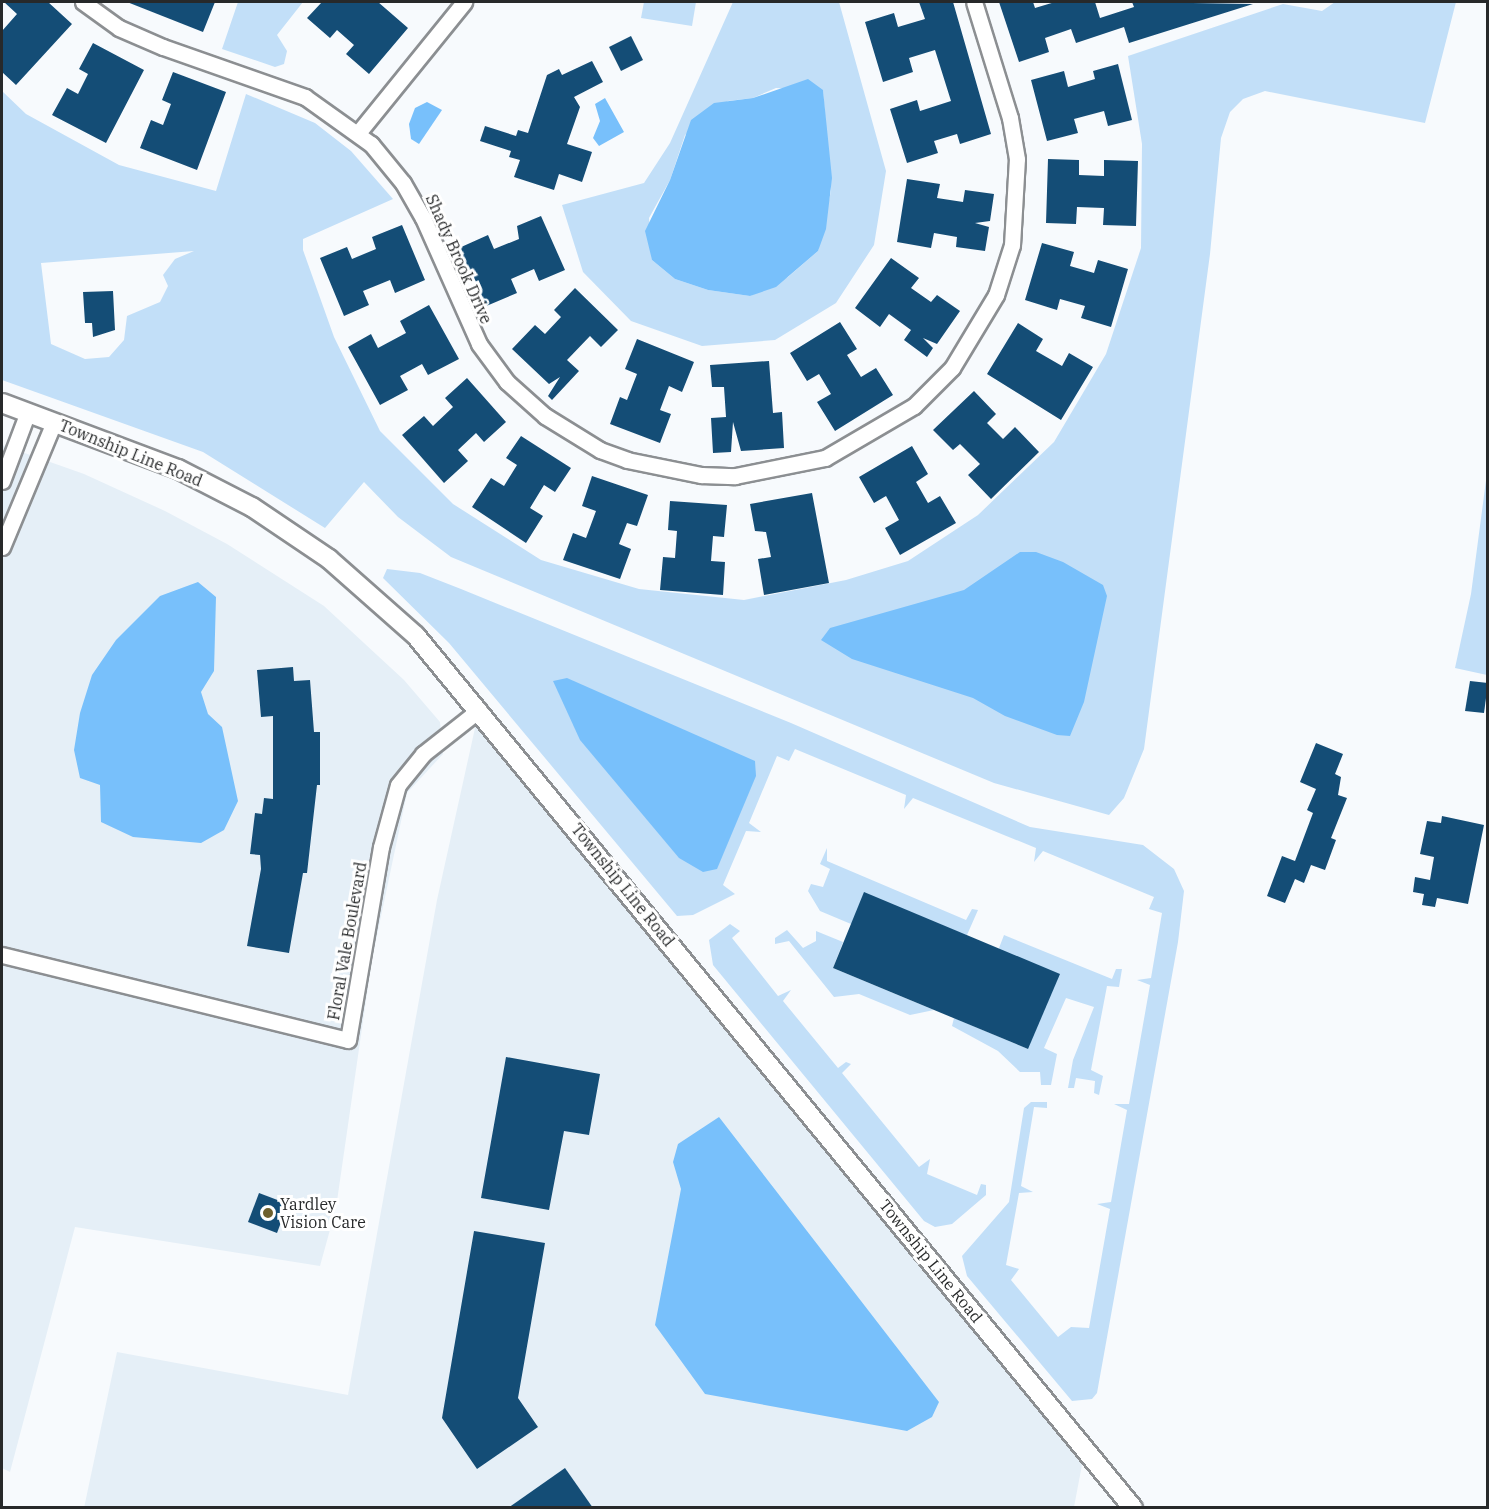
<!DOCTYPE html>
<style>
body{margin:0}
#map{position:relative;width:1489px;height:1509px;overflow:hidden;background:#f7fafd;font-family:"IBM Plex Serif",serif}
div>[style]{position:absolute}
[style*='--x']{left:calc(var(--x)*1px);top:calc(var(--y)*1px);width:calc(var(--w)*1px);rotate:calc(var(--a)*1deg)}
.built>*{inset:0;background:#e5eff7}
.green>*{inset:0;background:#c2dff8}
.water>*{inset:0;background:#78c0fb}
.building>*{inset:0;background:#144d76}
.roads{filter:drop-shadow(2px 0 #8c8f92) drop-shadow(-2px 0 #8c8f92) drop-shadow(0 2px #8c8f92) drop-shadow(0 -2px #8c8f92)}
.minor>*{height:15px;margin:-7.5px;padding:0 7.5px;transform-origin:7.5px;border-radius:7.5px;background:#fff}
.tertiary>*{height:18px;margin:-9px;padding:0 9px;transform-origin:9px;border-radius:9px;background:#fff}
.dots>*{width:16px;height:16px;translate:-50% -50%;box-sizing:border-box;border:3px solid #fff;border-radius:50%}
span{translate:-50% -50%;white-space:nowrap;text-align:center;line-height:1.15;-webkit-text-stroke:6px #fff;paint-order:stroke}
.street-label{font-size:16px;color:#27292a}
.poi-label{font-size:16px;color:#27292a}
.left{translate:0 -50%;text-align:left}
.frame{position:absolute;inset:0;border:3px solid #27292a;pointer-events:none}
</style>
<div id="map">
<div class="built">
<div style="clip-path:polygon(2px 445px,84px 474px,165px 511px,227px 544px,324px 606px,404px 680px,440px 722px,443px 754px,407px 793px,372px 959px,336px 1208px,320px 1266px,75px 1227px,10px 1472px,2px 1468px)"></div>
<div style="clip-path:polygon(479px 710px,1085px 1449px,1074px 1507px,84px 1508px,117px 1352px,348px 1395px,437px 900px)"></div>
</div>
<div class="green">
<div style="clip-path:polygon(238px 2px,303px 2px,277px 35px,287px 51px,284px 64px,275px 67px,222px 49px)"></div>
<div style="clip-path:polygon(644px 2px,696px 2px,692px 26px,641px 18px)"></div>
<div style="clip-path:polygon(evenodd,733px 2px,839px 2px,886px 171px,874px 245px,836px 303px,775px 340px,702px 346px,631px 321px,583px 272px,562px 205px,644px 183px,670px 143px,733px 2px,776px 88px,823px 90px,831px 191px,818px 251px,788px 277px,750px 296px,708px 290px,675px 279px,652px 260px,649px 218px,670px 180px,685px 135px,728px 101px,753px 98px,776px 88px)"></div>
<div style="clip-path:polygon(evenodd,1335px 2px,1456px 2px,1425px 123px,1265px 91px,1243px 99px,1230px 112px,1221px 138px,1210px 254px,1144px 749px,1124px 798px,1109px 815px,994px 783px,451px 557px,398px 517px,364px 482px,325px 528px,203px 452px,2px 380px,2px 91px,26px 114px,119px 165px,216px 191px,246px 94px,315px 123px,351px 151px,393px 199px,303px 239px,303px 250px,334px 337px,380px 431px,453px 504px,541px 560px,639px 589px,744px 600px,846px 580px,908px 561px,978px 515px,1054px 442px,1106px 354px,1141px 248px,1142px 144px,1128px 56px,1283px 4px,1322px 11px,1335px 2px,194px 251px,175px 259px,163px 275px,168px 286px,160px 302px,127px 316px,124px 340px,109px 357px,85px 359px,51px 344px,41px 263px,194px 251px)"></div>
<div style="clip-path:polygon(1487px 473px,1487px 675px,1455px 668px,1471px 594px)"></div>
<div style="clip-path:polygon(387px 569px,420px 573px,461px 589px,791px 723px,1030px 827px,1143px 845px,1174px 869px,1184px 891px,1178px 942px,1097px 1393px,1092px 1399px,1072px 1401px,967px 1276px,962px 1256px,1009px 1202px,1024px 1108px,1031px 1102px,1047px 1102px,1047px 1108px,1034px 1107px,1021px 1186px,1033px 1192px,1019px 1193px,1006px 1265px,1019px 1269px,1011px 1280px,1058px 1337px,1071px 1327px,1089px 1328px,1110px 1209px,1097px 1204px,1111px 1202px,1127px 1110px,1114px 1104px,1129px 1104px,1150px 985px,1137px 980px,1151px 978px,1162px 913px,1149px 909px,1154px 897px,1043px 851px,1034px 862px,1036px 848px,913px 798px,904px 809px,906px 795px,795px 749px,789px 761px,777px 756px,749px 823px,761px 832px,746px 831px,723px 885px,735px 894px,693px 915px,677px 916px,449px 643px,383px 578px)"></div>
<div style="clip-path:polygon(827px 848px,827px 861px,966px 920px,972px 909px,978px 910px,967px 935px,851px 924px,820px 911px,808px 891px,811px 884px,823px 887px,830px 869px,820px 864px)"></div>
<div style="clip-path:polygon(730px 924px,740px 931px,732px 938px,778px 996px,791px 990px,783px 1001px,838px 1068px,846px 1062px,851px 1064px,842px 1073px,919px 1167px,930px 1159px,927px 1174px,977px 1195px,981px 1184px,986px 1185px,986px 1195px,952px 1224px,935px 1227px,924px 1221px,713px 965px,709px 940px)"></div>
<div style="clip-path:polygon(787px 930px,803px 948px,816px 941px,816px 931px,843px 942px,833px 968px,934px 1010px,910px 1015px,859px 994px,834px 997px,789px 941px,775px 944px,775px 938px)"></div>
<div style="clip-path:polygon(1004px 935px,1112px 979px,1116px 969px,1122px 969px,1119px 987px,1107px 986px,1091px 1070px,1103px 1076px,1099px 1095px,1094px 1093px,1095px 1081px,1076px 1078px,1074px 1088px,1068px 1088px,1073px 1060px,1094px 1007px,1066px 998px,1044px 1048px,1057px 1054px,1051px 1085px,1041px 1085px,1040px 1072px,1020px 1072px,998px 1051px,952px 1026px,954px 1018px,1028px 1049px,999px 948px)"></div>
</div>
<div class="water">
<div style="clip-path:polygon(808px 79px,823px 90px,832px 178px,826px 229px,818px 251px,776px 287px,750px 296px,708px 290px,675px 279px,652px 260px,645px 231px,670px 180px,691px 120px,714px 103px,753px 98px)"></div>
<div style="clip-path:polygon(605px 98px,624px 132px,599px 146px,593px 138px,600px 121px,595px 104px)"></div>
<div style="clip-path:polygon(427px 102px,442px 110px,419px 144px,411px 139px,409px 124px,415px 108px)"></div>
<div style="clip-path:polygon(1020px 552px,1036px 552px,1063px 562px,1103px 585px,1107px 596px,1084px 702px,1070px 736px,1057px 735px,1005px 716px,973px 698px,852px 659px,821px 640px,830px 628px,964px 590px)"></div>
<div style="clip-path:polygon(198px 582px,216px 597px,214px 671px,201px 692px,208px 714px,222px 727px,238px 801px,224px 830px,201px 843px,133px 837px,101px 822px,100px 785px,80px 778px,74px 750px,80px 713px,92px 675px,116px 640px,160px 596px)"></div>
<div style="clip-path:polygon(567px 678px,755px 761px,756px 776px,717px 869px,703px 872px,679px 858px,580px 740px,553px 681px)"></div>
<div style="clip-path:polygon(719px 1117px,939px 1402px,932px 1417px,907px 1431px,705px 1394px,655px 1325px,681px 1189px,673px 1162px,678px 1144px)"></div>
</div>
<div class="building">
<div style="clip-path:polygon(4px 2px,48px 2px,72px 24px,16px 85px,2px 72px,2px 31px,17px 14px)"></div>
<div style="clip-path:polygon(127px 2px,215px 2px,203px 32px)"></div>
<div style="clip-path:polygon(322px 2px,378px 2px,408px 28px,369px 74px,346px 54px,354px 45px,337px 30px,330px 38px,307px 18px)"></div>
<div style="clip-path:polygon(919px 2px,953px 2px,991px 134px,960px 144px,957px 134px,934px 141px,938px 153px,907px 163px,890px 109px,917px 100px,920px 111px,951px 101px,935px 50px,909px 58px,913px 72px,883px 82px,865px 22px,894px 13px,898px 27px,925px 19px)"></div>
<div style="clip-path:polygon(999px 2px,1033px 2px,1035px 8px,1055px 2px,1095px 2px,1100px 18px,1134px 7px,1132px 2px,1253px 4px,1129px 43px,1124px 27px,1076px 43px,1071px 29px,1045px 38px,1049px 52px,1019px 62px)"></div>
<div style="clip-path:polygon(631px 36px,643px 60px,621px 71px,609px 47px)"></div>
<div style="clip-path:polygon(93px 43px,144px 70px,106px 143px,52px 115px,67px 88px,78px 94px,88px 74px,79px 69px)"></div>
<div style="clip-path:polygon(592px 61px,603px 82px,574px 97px,580px 107px,567px 144px,592px 152px,582px 182px,559px 174px,554px 190px,514px 177px,520px 160px,509px 157px,511px 151px,480px 141px,485px 126px,516px 136px,518px 130px,528px 133px,547px 75px,559px 69px,562px 75px)"></div>
<div style="clip-path:polygon(1118px 64px,1132px 120px,1108px 126px,1104px 111px,1074px 119px,1078px 133px,1047px 141px,1031px 80px,1064px 71px,1068px 87px,1095px 79px,1093px 71px)"></div>
<div style="clip-path:polygon(173px 72px,226px 92px,197px 170px,140px 148px,151px 120px,163px 125px,171px 104px,162px 100px)"></div>
<div style="clip-path:polygon(1048px 159px,1079px 160px,1079px 175px,1104px 176px,1104px 160px,1138px 161px,1136px 226px,1103px 225px,1104px 208px,1077px 207px,1076px 224px,1046px 223px)"></div>
<div style="clip-path:polygon(907px 179px,940px 184px,937px 198px,963px 202px,965px 190px,994px 194px,990px 221px,975px 223px,989px 227px,985px 251px,956px 247px,957px 237px,934px 233px,931px 248px,897px 242px)"></div>
<div style="clip-path:polygon(541px 216px,565px 270px,539px 281px,534px 269px,511px 279px,517px 293px,484px 307px,459px 248px,488px 235px,494px 249px,519px 239px,517px 226px)"></div>
<div style="clip-path:polygon(402px 225px,425px 280px,395px 293px,390px 280px,363px 291px,369px 305px,344px 316px,320px 258px,347px 247px,352px 259px,376px 249px,372px 237px)"></div>
<div style="clip-path:polygon(1042px 243px,1074px 252px,1070px 266px,1094px 273px,1098px 260px,1128px 269px,1111px 327px,1081px 318px,1085px 306px,1060px 299px,1057px 310px,1025px 300px)"></div>
<div style="clip-path:polygon(891px 258px,919px 278px,911px 288px,931px 302px,937px 295px,960px 311px,937px 344px,923px 338px,933px 348px,927px 357px,904px 340px,911px 330px,889px 314px,880px 327px,855px 308px)"></div>
<div style="clip-path:polygon(575px 288px,618px 330px,601px 347px,590px 336px,567px 360px,579px 371px,552px 400px,548px 396px,560px 377px,549px 384px,512px 349px,535px 325px,545px 334px,561px 317px,554px 310px)"></div>
<div style="clip-path:polygon(113px 291px,115px 330px,93px 337px,92px 323px,85px 323px,83px 292px)"></div>
<div style="clip-path:polygon(429px 305px,459px 359px,428px 375px,422px 364px,400px 376px,408px 390px,380px 405px,348px 347px,371px 334px,378px 348px,406px 333px,400px 321px)"></div>
<div style="clip-path:polygon(840px 322px,857px 349px,847px 355px,861px 377px,876px 368px,893px 395px,835px 431px,817px 402px,831px 394px,819px 374px,807px 381px,790px 353px)"></div>
<div style="clip-path:polygon(1018px 323px,1043px 339px,1036px 351px,1062px 366px,1069px 353px,1093px 367px,1061px 420px,987px 374px)"></div>
<div style="clip-path:polygon(637px 339px,694px 362px,682px 392px,669px 386px,660px 410px,671px 414px,660px 443px,610px 424px,620px 397px,627px 400px,637px 374px,625px 369px)"></div>
<div style="clip-path:polygon(769px 361px,773px 413px,782px 412px,784px 448px,741px 451px,733px 422px,731px 452px,713px 453px,711px 418px,726px 417px,724px 387px,712px 387px,710px 365px)"></div>
<div style="clip-path:polygon(467px 378px,506px 422px,484px 442px,476px 433px,458px 450px,468px 461px,444px 483px,402px 435px,424px 416px,433px 426px,453px 407px,445px 398px)"></div>
<div style="clip-path:polygon(974px 391px,996px 414px,987px 423px,1003px 439px,1015px 427px,1039px 452px,991px 499px,968px 475px,980px 464px,960px 444px,953px 450px,933px 430px)"></div>
<div style="clip-path:polygon(521px 436px,571px 468px,555px 492px,544px 485px,530px 508px,543px 516px,526px 543px,472px 507px,491px 478px,504px 486px,517px 465px,506px 458px)"></div>
<div style="clip-path:polygon(912px 446px,928px 474px,916px 482px,928px 503px,940px 496px,956px 523px,900px 555px,885px 528px,899px 520px,886px 496px,874px 503px,859px 477px)"></div>
<div style="clip-path:polygon(592px 476px,648px 495px,637px 526px,627px 523px,619px 544px,631px 549px,620px 579px,563px 560px,573px 533px,586px 538px,596px 511px,582px 506px)"></div>
<div style="clip-path:polygon(812px 493px,829px 583px,764px 595px,758px 559px,771px 557px,766px 532px,755px 531px,750px 504px)"></div>
<div style="clip-path:polygon(670px 501px,727px 505px,724px 537px,713px 536px,711px 561px,725px 562px,723px 595px,660px 590px,663px 557px,675px 558px,677px 531px,668px 530px)"></div>
<div style="clip-path:polygon(293px 667px,294px 681px,310px 680px,314px 732px,320px 732px,320px 785px,317px 785px,307px 873px,303px 873px,289px 953px,247px 946px,261px 869px,260px 855px,250px 854px,255px 813px,262px 814px,264px 798px,273px 799px,273px 716px,261px 717px,257px 670px)"></div>
<div style="clip-path:polygon(1470px 681px,1488px 683px,1484px 713px,1465px 711px)"></div>
<div style="clip-path:polygon(1316px 743px,1343px 754px,1335px 774px,1341px 777px,1338px 795px,1347px 798px,1331px 838px,1336px 840px,1325px 870px,1311px 865px,1304px 883px,1295px 879px,1285px 903px,1267px 896px,1282px 856px,1295px 861px,1313px 813px,1307px 810px,1316px 789px,1300px 782px)"></div>
<div style="clip-path:polygon(1442px 816px,1484px 825px,1468px 904px,1437px 898px,1435px 907px,1422px 905px,1424px 894px,1413px 892px,1415px 877px,1430px 880px,1434px 857px,1420px 854px,1427px 821px,1441px 823px)"></div>
<div style="clip-path:polygon(864px 892px,1060px 974px,1028px 1049px,833px 968px)"></div>
<div style="clip-path:polygon(506px 1057px,600px 1074px,589px 1135px,564px 1131px,549px 1210px,481px 1198px)"></div>
<div style="clip-path:polygon(259px 1193px,288px 1204px,277px 1233px,248px 1222px)"></div>
<div style="clip-path:polygon(474px 1231px,545px 1243px,518px 1398px,538px 1427px,477px 1469px,442px 1418px)"></div>
<div style="clip-path:polygon(565px 1468px,593px 1508px,508px 1508px)"></div>
</div>
<div class="roads">
<div class="minor">
<div style="--x:83;--y:2;--w:44;--a:35.8"></div>
<div style="--x:119;--y:28;--w:48;--a:23.4"></div>
<div style="--x:163;--y:47;--w:151;--a:19.4"></div>
<div style="--x:305;--y:97;--w:81;--a:35.5"></div>
<div style="--x:371;--y:144;--w:50;--a:50.6"></div>
<div style="--x:403;--y:183;--w:40;--a:60.3"></div>
<div style="--x:423;--y:218;--w:138;--a:66"></div>
<div style="--x:479;--y:344;--w:47;--a:53.6"></div>
<div style="--x:507;--y:382;--w:51;--a:41.8"></div>
<div style="--x:545;--y:416;--w:65;--a:31.7"></div>
<div style="--x:600;--y:450;--w:29;--a:20"></div>
<div style="--x:627;--y:460;--w:76;--a:11.5"></div>
<div style="--x:701;--y:475;--w:34;--a:2"></div>
<div style="--x:735;--y:476;--w:92;--a:-11.3"></div>
<div style="--x:825;--y:458;--w:103;--a:-30.3"></div>
<div style="--x:914;--y:406;--w:54;--a:-45"></div>
<div style="--x:952;--y:368;--w:85;--a:-58.9"></div>
<div style="--x:996;--y:295;--w:52;--a:-72.3"></div>
<div style="--x:1012;--y:245;--w:86;--a:-86.7"></div>
<div style="--x:1017;--y:159;--w:42;--a:-99.7"></div>
<div style="--x:1010;--y:118;--w:121;--a:-107.2"></div>
<div style="--x:358;--y:133;--w:169;--a:-51"></div>
<div style="--x:2;--y:481;--w:74;--a:-69.4"></div>
<div style="--x:2;--y:547;--w:135;--a:-67.4"></div>
<div style="--x:2;--y:955;--w:356;--a:13.8"></div>
<div style="--x:348;--y:1040;--w:196;--a:-80.3"></div>
<div style="--x:381;--y:847;--w:64;--a:-74.7"></div>
<div style="--x:398;--y:785;--w:40;--a:-51"></div>
<div style="--x:423;--y:754;--w:71;--a:-38.2"></div>
</div>
<div class="tertiary">
<div style="--x:2;--y:403;--w:188;--a:20.6"></div>
<div style="--x:178;--y:469;--w:83;--a:27.2"></div>
<div style="--x:252;--y:507;--w:93;--a:34"></div>
<div style="--x:329;--y:559;--w:116;--a:41.5"></div>
<div style="--x:416;--y:636;--w:1129;--a:50.57"></div>
</div>
</div>
<div class="dots">
<div style="left:268px;top:1213px;background:#6d5f2c"></div>
</div>
<div class="street-label">
<span style="left:459px;top:259px;rotate:66deg">Shady Brook Drive</span>
<span style="left:131px;top:453px;rotate:22deg">Township Line Road</span>
<span style="left:623px;top:885px;rotate:51deg">Township Line Road</span>
<span style="left:347px;top:941px;rotate:-80deg">Floral Vale Boulevard</span>
<span style="left:931px;top:1261px;rotate:51deg">Township Line Road</span>
</div>
<div class="poi-label">
<span class="left" style="left:280px;top:1213px">Yardley<br>Vision Care</span>
</div>
<div class="frame"></div>
</div>
